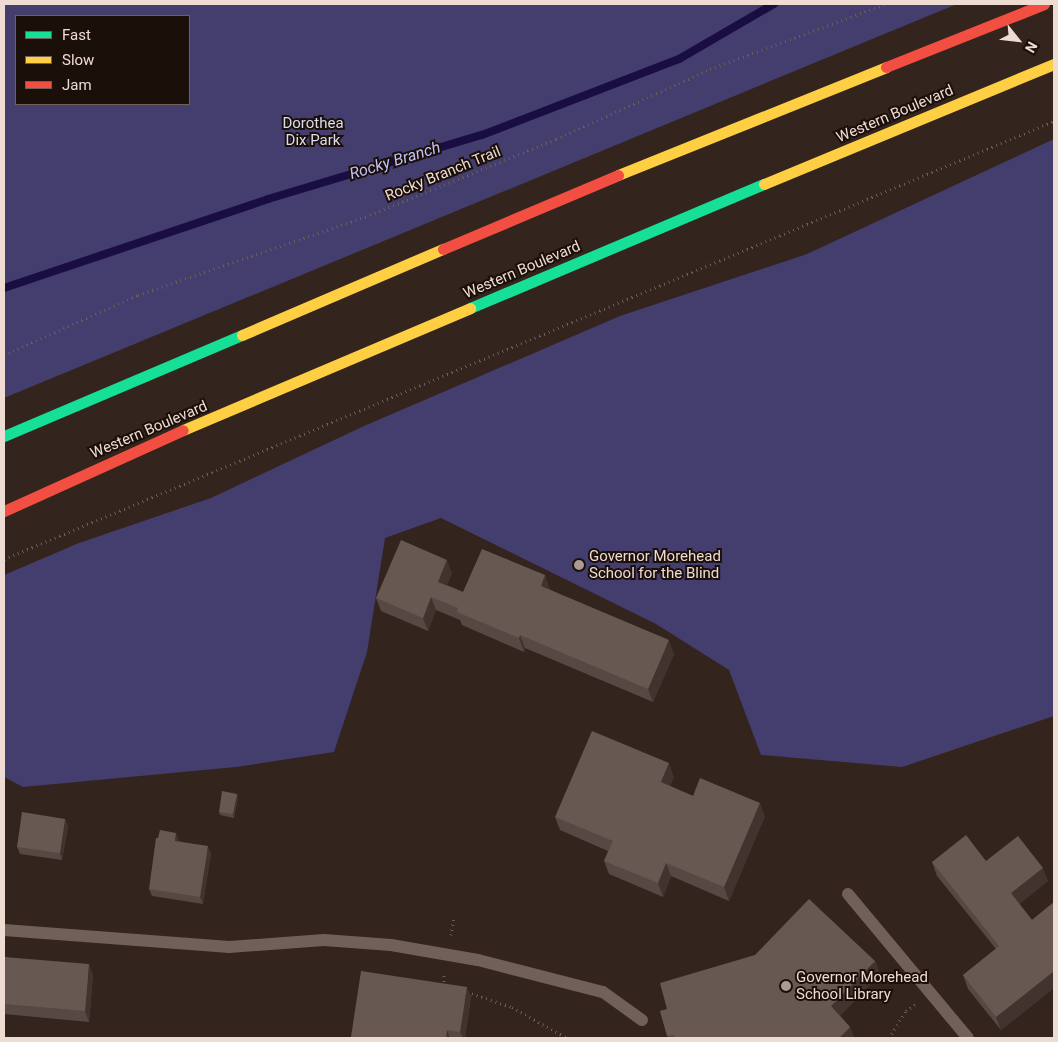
<!DOCTYPE html>
<style>
body{margin:0}
#map{position:relative;width:1058px;height:1042px;overflow:hidden;background:#33241d;font-family:Roboto,sans-serif}
div>[style]{position:absolute}
[style*='--x']{left:calc(var(--x)*1px);top:calc(var(--y)*1px);width:calc(var(--w)*1px);rotate:calc(var(--a)*1deg)}
.green>*{inset:0;background:#433e6d}
.stream>*{height:8px;margin:-4px;padding:0 4px;transform-origin:4px;border-radius:4px;background:#1a0d42}
.path>*{height:3px;margin-top:-1.5px;transform-origin:0;background:repeating-linear-gradient(90deg,#6b5e57 0 1px,transparent 0 5px)}
.lane>*{height:12px;margin:-6px;padding:0 6px;transform-origin:6px;border-radius:6px;background:#706057}
.fast>*{height:11px;margin:-5.5px;padding:0 5.5px;transform-origin:5.5px;border-radius:5.5px;background:#16e098}
.slow>*{height:11px;margin:-5.5px;padding:0 5.5px;transform-origin:5.5px;border-radius:5.5px;background:#ffcf43}
.jam>*{height:11px;margin:-5.5px;padding:0 5.5px;transform-origin:5.5px;border-radius:5.5px;background:#f24e42}
.wall>*{inset:0;background:#564842}
.shaded-wall>*{inset:0;background:#41332d}
.building>*{inset:0;background:#675851}
.dots>*{width:14px;height:14px;translate:-50% -50%;box-sizing:border-box;border:2px solid #1b0f09;border-radius:50%}
span{translate:-50% -50%;white-space:nowrap;text-align:center;line-height:1.15;-webkit-text-stroke:4px #1b0f09;paint-order:stroke}
.street-label{font-size:15px;color:#eedbd2}
.park-label{font-size:15px;color:#dcddf0}
.poi-label{font-size:15px;color:#eedbd2}
.left{translate:0 -50%;text-align:left}
.water-label{font-size:16px;color:#c1c2fa;font-style:italic}
.frame{position:absolute;inset:0;border:5px solid #eedbd2;pointer-events:none}
.legend{position:absolute;left:15px;top:15px;width:175px;height:90px;box-sizing:border-box;background:#1b0f09;border:1px solid #6f6159;margin:0;padding:6px 9px;list-style:none;font-size:15px;color:#eedbd2}
.legend li{display:flex;align-items:center;gap:10px;height:25px}
.legend b{width:25px;border:1px solid #6f6159}
.north{position:absolute;left:993px;top:15px;width:50px;height:50px;-webkit-text-stroke:4px #1b0f09;paint-order:stroke;rotate:119deg;font-size:14px;font-weight:700;line-height:20px;text-align:center;color:#eedbd2}
.north::after{content:'';display:block;margin:auto;width:18px;height:22px;background:#eedbd2;clip-path:polygon(50% 0,100% 100%,50% 72%,0 100%)}
</style>
<div id="map">
<div class="green">
<div style="clip-path:polygon(evenodd,4px 4px,957px 4px,4px 398px,4px 4px,16px 16px,189px 16px,189px 104px,16px 104px,16px 16px)"></div>
<div style="clip-path:polygon(1054px 139px,1054px 716px,902px 767px,761px 755px,729px 670px,656px 624px,441px 518px,385px 538px,367px 652px,334px 752px,236px 767px,23px 787px,4px 777px,4px 575px,79px 543px,211px 498px,364px 426px,620px 316px,807px 254px)"></div>
</div>
<div class="stream">
<div style="--x:4;--y:288;--w:279;--a:-18.6"></div>
<div style="--x:268;--y:199;--w:223;--a:-16.7"></div>
<div style="--x:482;--y:135;--w:211;--a:-21.1"></div>
<div style="--x:679;--y:59;--w:110;--a:-30.1"></div>
</div>
<div class="path">
<div style="--x:4;--y:355;--w:147;--a:-24.1"></div>
<div style="--x:138;--y:295;--w:245;--a:-19"></div>
<div style="--x:370;--y:215;--w:201;--a:-22.2"></div>
<div style="--x:556;--y:139;--w:169;--a:-24.4"></div>
<div style="--x:710;--y:69;--w:188;--a:-20.3"></div>
<div style="--x:4;--y:559;--w:1138;--a:-22.64"></div>
<div style="--x:451;--y:935;--w:19;--a:-81"></div>
<div style="--x:444;--y:986;--w:13;--a:-90"></div>
<div style="--x:467;--y:992;--w:47;--a:18.4"></div>
<div style="--x:512;--y:1007;--w:63;--a:29.4"></div>
<div style="--x:889;--y:1038;--w:32;--a:-58"></div>
<div style="--x:906;--y:1011;--w:12;--a:-35"></div>
</div>
<div class="lane">
<div style="--x:848;--y:894;--w:187;--a:50.2"></div>
<div style="--x:4;--y:930;--w:226;--a:4.3"></div>
<div style="--x:229;--y:947;--w:95;--a:-4.2"></div>
<div style="--x:324;--y:940;--w:67;--a:4.3"></div>
<div style="--x:391;--y:945;--w:88;--a:9.8"></div>
<div style="--x:478;--y:960;--w:129;--a:14.4"></div>
<div style="--x:603;--y:992;--w:48;--a:35.7"></div>
</div>
<div class="fast">
<div style="--x:470;--y:308;--w:319;--a:-22.9"></div>
<div style="--x:4;--y:436;--w:259;--a:-23"></div>
</div>
<div class="slow">
<div style="--x:618;--y:175;--w:289;--a:-21.9"></div>
<div style="--x:764;--y:184;--w:314;--a:-22.5"></div>
<div style="--x:242;--y:335;--w:219;--a:-23.2"></div>
<div style="--x:183;--y:430;--w:312;--a:-23"></div>
</div>
<div class="jam">
<div style="--x:886;--y:67;--w:170;--a:-21.7"></div>
<div style="--x:443;--y:249;--w:190;--a:-22.9"></div>
<div style="--x:4;--y:511;--w:196;--a:-24.3"></div>
</div>
<div class="wall">
<div style="clip-path:polygon(452px 573px,447px 585px,463px 592px,545px 575px,549px 589px,674px 654px,653px 702px,525px 648px,524px 652px,462px 625px,460px 620px,436px 610px,428px 631px,381px 611px,376px 598px)"></div>
<div style="clip-path:polygon(674px 777px,670px 786px,693px 796px,765px 816px,729px 901px,671px 876px,663px 897px,609px 874px,604px 861px,608px 851px,560px 830px,555px 817px)"></div>
<div style="clip-path:polygon(237px 794px,238px 798px,234px 818px,220px 815px,219px 812px)"></div>
<div style="clip-path:polygon(65px 819px,68px 826px,62px 860px,20px 854px,17px 847px)"></div>
<div style="clip-path:polygon(179px 840px,179px 841px,211px 853px,203px 904px,152px 896px,149px 889px)"></div>
<div style="clip-path:polygon(986px 861px,1048px 881px,1019px 904px,1032px 920px,1054px 902px,1054px 988px,1001px 1030px,968px 989px,963px 975px,996px 949px,937px 876px,932px 862px)"></div>
<div style="clip-path:polygon(4px 957px,93px 974px,89px 1022px,4px 1014px)"></div>
<div style="clip-path:polygon(875px 961px,880px 974px,840px 1016px,850px 1027px,854px 1038px,668px 1038px,660px 1011px)"></div>
<div style="clip-path:polygon(471px 997px,465px 1038px,351px 1038px,351px 1037px)"></div>
</div>
<div class="shaded-wall">
<div style="clip-path:polygon(447px 560px,452px 573px,443px 595px,438px 582px)"></div>
<div style="clip-path:polygon(545px 575px,550px 589px,545px 599px,541px 586px)"></div>
<div style="clip-path:polygon(431px 597px,436px 610px,428px 631px,423px 618px)"></div>
<div style="clip-path:polygon(520px 635px,525px 648px,524px 652px,519px 638px)"></div>
<div style="clip-path:polygon(669px 640px,674px 654px,653px 702px,648px 689px)"></div>
<div style="clip-path:polygon(669px 763px,674px 777px,665px 796px,661px 782px)"></div>
<div style="clip-path:polygon(237px 794px,238px 798px,234px 818px,233px 814px)"></div>
<div style="clip-path:polygon(760px 803px,765px 816px,729px 901px,724px 887px)"></div>
<div style="clip-path:polygon(65px 819px,68px 826px,62px 860px,60px 853px)"></div>
<div style="clip-path:polygon(176px 833px,179px 840px,178px 848px,175px 841px)"></div>
<div style="clip-path:polygon(208px 846px,211px 853px,203px 904px,200px 897px)"></div>
<div style="clip-path:polygon(666px 863px,671px 876px,663px 897px,658px 883px)"></div>
<div style="clip-path:polygon(1043px 868px,1048px 881px,1016px 907px,1011px 893px)"></div>
<div style="clip-path:polygon(875px 961px,880px 974px,836px 1020px,831px 1006px)"></div>
<div style="clip-path:polygon(89px 964px,93px 974px,89px 1022px,85px 1011px)"></div>
<div style="clip-path:polygon(1054px 971px,1054px 988px,1001px 1030px,996px 1017px)"></div>
<div style="clip-path:polygon(467px 987px,471px 997px,465px 1038px,463px 1038px,460px 1032px)"></div>
<div style="clip-path:polygon(850px 1027px,854px 1038px,839px 1038px)"></div>
<div style="clip-path:polygon(447px 1030px,450px 1038px,446px 1038px)"></div>
</div>
<div class="building">
<div style="clip-path:polygon(401px 540px,447px 560px,438px 582px,463px 592px,482px 549px,545px 575px,541px 586px,669px 640px,648px 689px,520px 635px,519px 638px,457px 612px,458px 608px,431px 597px,423px 618px,376px 598px)"></div>
<div style="clip-path:polygon(592px 731px,669px 763px,661px 782px,693px 796px,700px 778px,760px 803px,724px 887px,666px 863px,658px 883px,604px 861px,613px 841px,555px 817px)"></div>
<div style="clip-path:polygon(222px 791px,237px 794px,233px 814px,219px 812px)"></div>
<div style="clip-path:polygon(22px 812px,65px 819px,60px 853px,17px 847px)"></div>
<div style="clip-path:polygon(160px 830px,176px 833px,175px 841px,208px 846px,200px 897px,149px 889px,156px 838px,158px 838px)"></div>
<div style="clip-path:polygon(966px 835px,986px 861px,1018px 836px,1043px 868px,1011px 893px,1032px 920px,1054px 902px,1054px 971px,996px 1017px,963px 975px,999px 946px,932px 862px)"></div>
<div style="clip-path:polygon(809px 899px,875px 961px,831px 1006px,850px 1027px,839px 1038px,675px 1038px,674px 1035px,667px 1036px,660px 1011px,667px 1009px,660px 983px,755px 955px)"></div>
<div style="clip-path:polygon(4px 957px,89px 964px,85px 1011px,4px 1004px)"></div>
<div style="clip-path:polygon(361px 971px,467px 987px,460px 1032px,447px 1030px,446px 1038px,358px 1038px,351px 1037px)"></div>
</div>
<div class="dots">
<div style="left:579px;top:565px;background:#ad9b93"></div>
<div style="left:786px;top:986px;background:#ad9b93"></div>
</div>
<div class="street-label">
<span style="left:895px;top:114px;rotate:-23deg">Western Boulevard</span>
<span style="left:443px;top:174px;rotate:-22deg">Rocky Branch Trail</span>
<span style="left:522px;top:270px;rotate:-23deg">Western Boulevard</span>
<span style="left:149px;top:430px;rotate:-23deg">Western Boulevard</span>
</div>
<div class="park-label">
<span style="left:313px;top:132px">Dorothea<br>Dix Park</span>
</div>
<div class="poi-label">
<span class="left" style="left:589px;top:565px">Governor Morehead<br>School for the Blind</span>
<span class="left" style="left:796px;top:986px">Governor Morehead<br>School Library</span>
</div>
<div class="water-label">
<span style="left:395px;top:161px;rotate:-17deg">Rocky Branch</span>
</div>
<div class="frame"></div>
<ul class="legend">
<li><b style="height:6px;background:#16e098"></b>Fast</li>
<li><b style="height:6px;background:#ffcf43"></b>Slow</li>
<li><b style="height:6px;background:#f24e42"></b>Jam</li>
</ul>
<div class="north">N</div>
</div>
